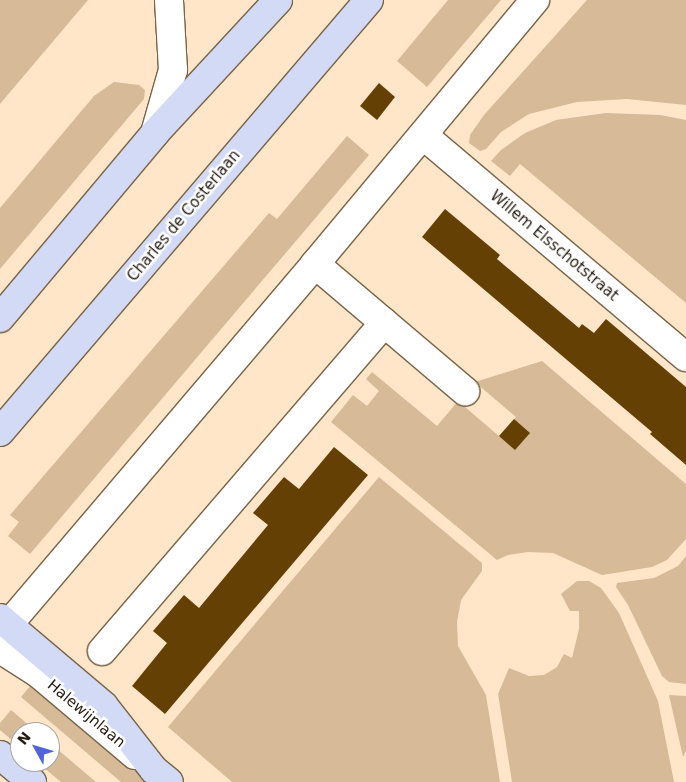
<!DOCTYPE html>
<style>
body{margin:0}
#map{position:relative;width:686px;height:782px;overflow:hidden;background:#ffe6c8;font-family:"DejaVu Sans",sans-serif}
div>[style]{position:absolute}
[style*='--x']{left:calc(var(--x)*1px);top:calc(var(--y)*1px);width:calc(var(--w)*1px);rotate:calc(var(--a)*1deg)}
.green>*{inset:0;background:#d7ba97}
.building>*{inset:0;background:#644004}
.roads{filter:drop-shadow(1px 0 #796348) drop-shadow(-1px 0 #796348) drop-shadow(0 1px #796348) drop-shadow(0 -1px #796348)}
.minor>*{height:28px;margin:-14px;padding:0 14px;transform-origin:14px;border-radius:14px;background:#fff}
.major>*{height:28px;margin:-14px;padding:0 14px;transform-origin:14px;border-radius:14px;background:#d3daf5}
span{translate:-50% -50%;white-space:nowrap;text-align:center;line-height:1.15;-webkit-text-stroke:5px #fff;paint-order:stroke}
.street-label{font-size:15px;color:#241b10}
.north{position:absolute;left:10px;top:722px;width:50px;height:50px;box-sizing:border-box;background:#fff;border:1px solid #a7a49f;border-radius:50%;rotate:309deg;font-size:14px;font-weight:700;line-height:20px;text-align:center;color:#241b10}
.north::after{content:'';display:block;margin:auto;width:18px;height:22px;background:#5263d9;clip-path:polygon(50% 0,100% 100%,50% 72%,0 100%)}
</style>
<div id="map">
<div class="green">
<div style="clip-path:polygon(0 0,88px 0,0 104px)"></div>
<div style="clip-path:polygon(448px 0,501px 0,427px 87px,397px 61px)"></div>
<div style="clip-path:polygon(587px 0,686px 0,686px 105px,627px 99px,577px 102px,529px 114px,501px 132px,486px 149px,480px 151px,469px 143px,470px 135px,484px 115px)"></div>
<div style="clip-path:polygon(114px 82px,139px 85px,145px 90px,144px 99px,0 269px,0 208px,94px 96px)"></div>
<div style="clip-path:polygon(606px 113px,660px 115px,686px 120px,686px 303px,520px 164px,510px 176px,491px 161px,501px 150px,525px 133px,556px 120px)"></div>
<div style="clip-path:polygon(347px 136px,369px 155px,30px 554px,8px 536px,19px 522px,10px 515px,269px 213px,277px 219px)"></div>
<div style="clip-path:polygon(542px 361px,686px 484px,686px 539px,667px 560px,652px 567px,602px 575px,553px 553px,528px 552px,508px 555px,497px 560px,331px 422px,353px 395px,367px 406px,379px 391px,366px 379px,372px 372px,437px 426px,458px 401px,500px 437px,516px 417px,475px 382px)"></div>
<div style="clip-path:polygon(379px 477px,482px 563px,482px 571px,461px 600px,457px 622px,458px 646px,486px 695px,500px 782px,232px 782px,168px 727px)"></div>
<div style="clip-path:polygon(686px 556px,686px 684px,669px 682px,662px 676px,628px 605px,616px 587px,617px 583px,654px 578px,678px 566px)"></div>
<div style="clip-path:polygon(577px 581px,589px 581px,601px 588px,619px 613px,658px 701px,674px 782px,512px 782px,498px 694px,509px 668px,529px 676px,544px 675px,557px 667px,564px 654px,572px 658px,579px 629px,579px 611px,570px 611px,561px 594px)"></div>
<div style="clip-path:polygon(35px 680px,156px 782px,121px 782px,21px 697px)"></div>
<div style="clip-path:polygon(669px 695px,686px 696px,686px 751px,683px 757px)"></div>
<div style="clip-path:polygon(11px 710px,37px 732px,20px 732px,20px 747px,0 730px,0 723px)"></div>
<div style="clip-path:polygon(50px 743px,96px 782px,61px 782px,37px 762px,50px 762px)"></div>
</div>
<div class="building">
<div style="clip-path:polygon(379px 83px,395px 97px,377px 120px,360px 106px)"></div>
<div style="clip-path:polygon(445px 209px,500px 255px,497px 259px,579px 328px,582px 324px,594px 333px,606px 319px,686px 387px,686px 465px,650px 434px,652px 432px,422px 237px)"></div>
<div style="clip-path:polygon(514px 419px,530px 433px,515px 450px,499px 436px)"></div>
<div style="clip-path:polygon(334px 447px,368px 475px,165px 714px,132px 686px,167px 643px,153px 631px,184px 595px,199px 608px,268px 525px,253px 513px,284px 477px,299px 489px)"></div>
</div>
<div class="roads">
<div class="minor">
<div style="--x:155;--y:133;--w:66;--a:-74.1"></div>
<div style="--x:173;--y:70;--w:70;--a:-93.3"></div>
<div style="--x:423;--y:135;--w:344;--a:40.2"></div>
<div style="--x:315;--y:264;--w:197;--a:40.3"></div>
<div style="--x:8;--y:625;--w:474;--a:-49.6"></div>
<div style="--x:315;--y:264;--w:344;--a:-50.2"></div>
<div style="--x:0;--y:649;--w:45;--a:32.3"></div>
<div style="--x:38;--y:673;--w:127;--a:40.2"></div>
<div style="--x:102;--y:651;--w:433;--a:-49.3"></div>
</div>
<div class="major">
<div style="--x:0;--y:318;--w:241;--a:-50"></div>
<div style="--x:155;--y:133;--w:181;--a:-47.2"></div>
<div style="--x:0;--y:432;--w:568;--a:-49.5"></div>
<div style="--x:0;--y:618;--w:136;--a:40.2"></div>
<div style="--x:104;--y:706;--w:81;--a:52"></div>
<div style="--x:154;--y:770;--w:19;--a:39"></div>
<div style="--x:0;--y:755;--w:42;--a:40.2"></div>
</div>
</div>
<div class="street-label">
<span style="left:184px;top:216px;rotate:-50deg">Charles de Costerlaan</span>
<span style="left:554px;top:246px;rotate:40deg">Willem Elsschotstraat</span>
<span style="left:86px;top:714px;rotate:40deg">Halewijnlaan</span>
</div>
<div class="north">N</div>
</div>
